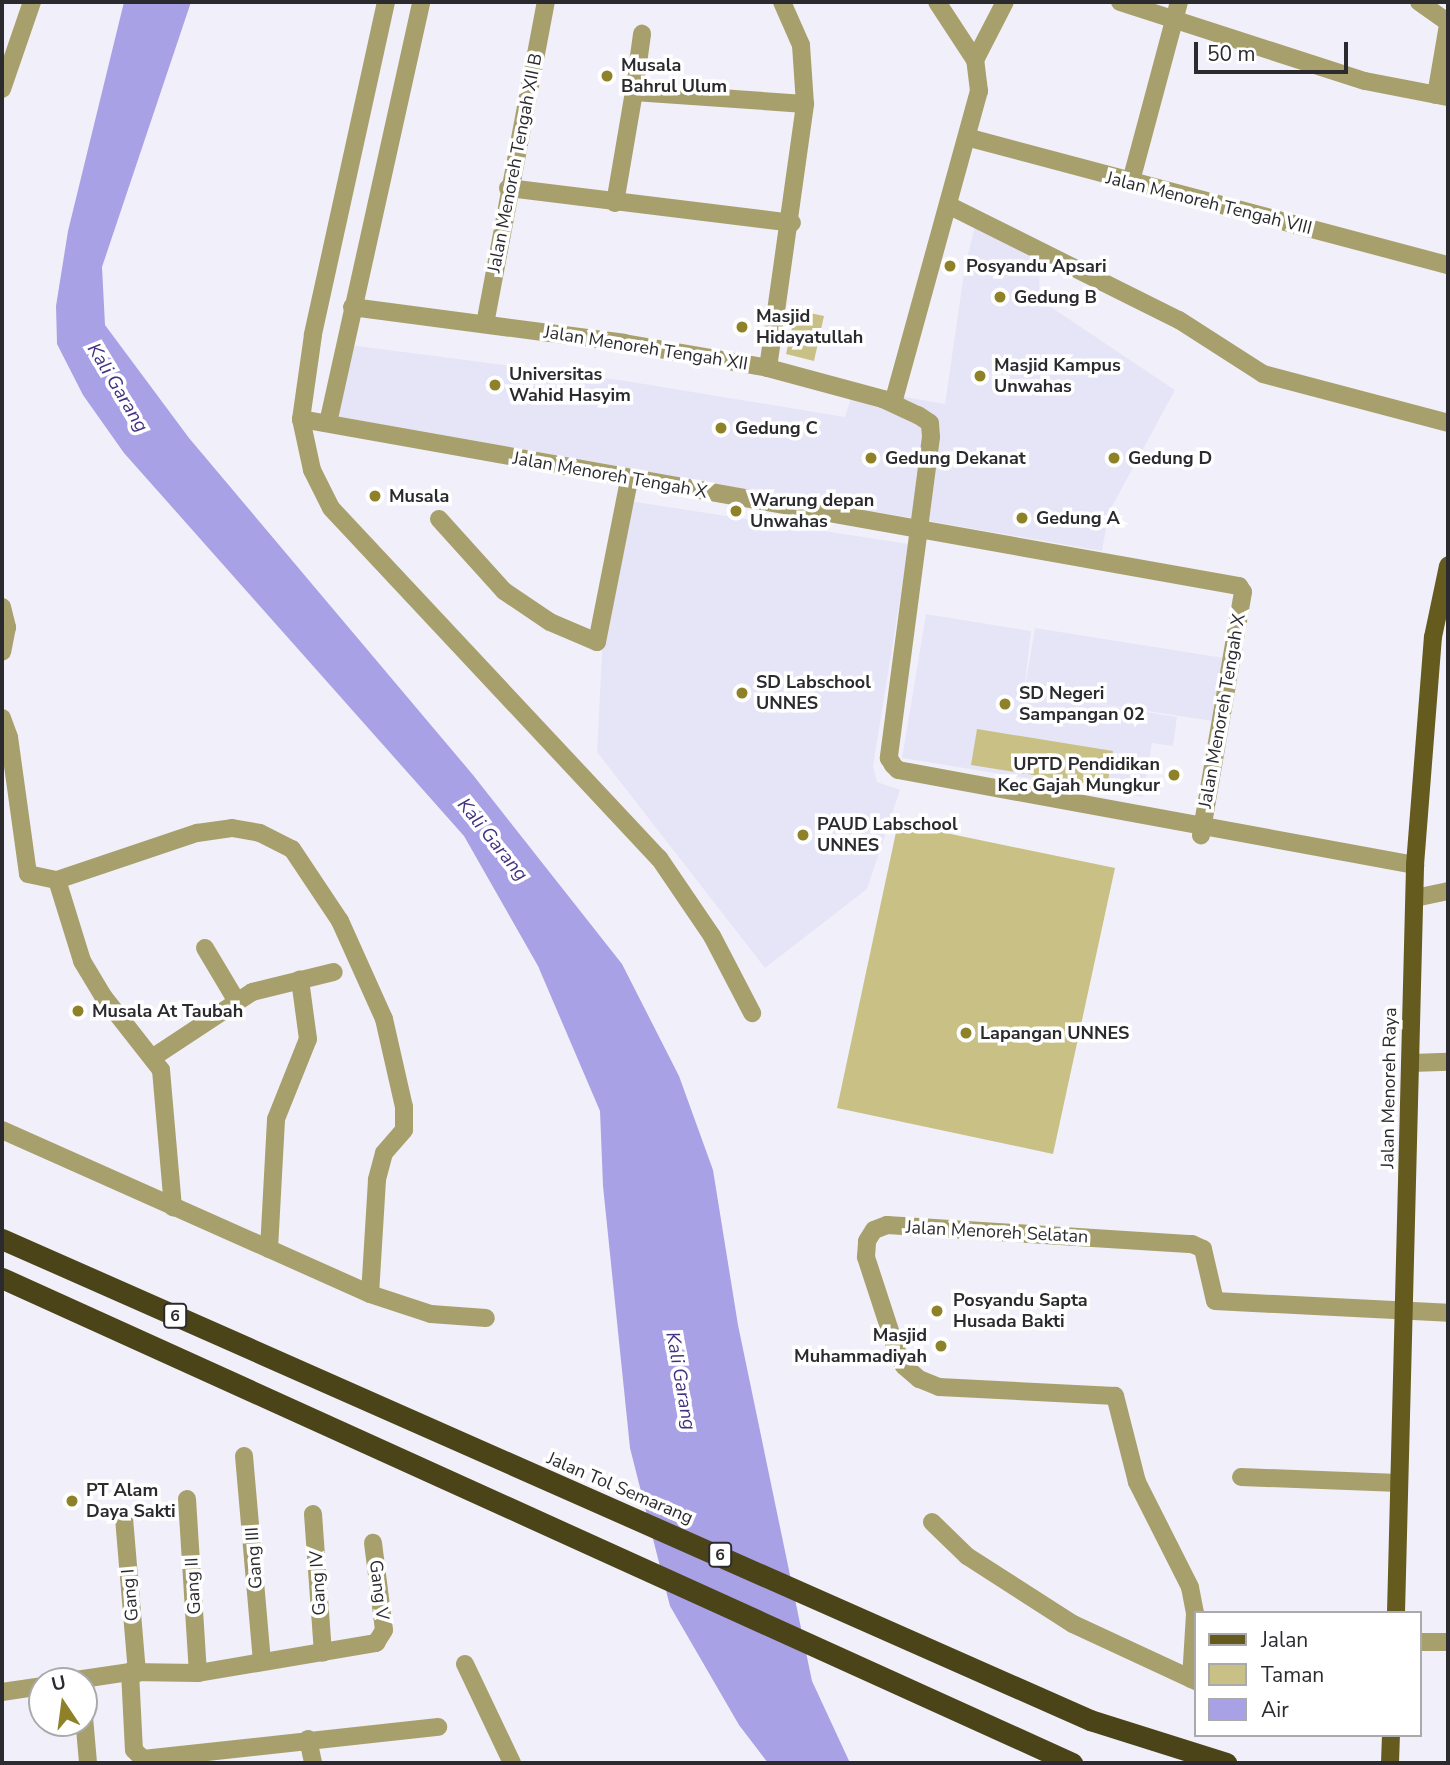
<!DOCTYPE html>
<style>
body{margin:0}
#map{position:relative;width:1450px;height:1765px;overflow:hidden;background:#f1f0fa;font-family:"Nunito Sans",sans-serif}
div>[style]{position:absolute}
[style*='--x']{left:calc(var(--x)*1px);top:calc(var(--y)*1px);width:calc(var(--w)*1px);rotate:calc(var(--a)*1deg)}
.built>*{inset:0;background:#e6e5f7}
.green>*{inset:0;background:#c9c085}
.water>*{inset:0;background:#a9a1e6}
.minor>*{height:18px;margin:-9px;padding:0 9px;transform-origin:9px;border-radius:9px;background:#a8a06c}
.major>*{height:18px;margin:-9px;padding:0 9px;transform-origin:9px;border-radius:9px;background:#655b1f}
.highway>*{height:21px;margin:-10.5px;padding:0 10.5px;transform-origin:10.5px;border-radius:10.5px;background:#4b4418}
.dots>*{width:19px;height:19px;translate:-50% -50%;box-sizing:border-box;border:4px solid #fff;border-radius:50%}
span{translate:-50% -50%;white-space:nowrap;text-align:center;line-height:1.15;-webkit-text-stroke:7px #fff;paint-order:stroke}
.shield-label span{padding:2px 5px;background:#fff;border:2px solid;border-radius:5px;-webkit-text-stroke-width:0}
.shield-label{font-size:16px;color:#2b2b2f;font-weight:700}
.poi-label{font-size:18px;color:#2b2b2f;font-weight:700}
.left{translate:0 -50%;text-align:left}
.right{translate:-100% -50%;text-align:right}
.street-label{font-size:18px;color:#2b2b2f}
.water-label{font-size:19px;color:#423180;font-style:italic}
.frame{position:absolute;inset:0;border:4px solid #2b2b2f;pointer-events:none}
.legend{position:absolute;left:1194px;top:1611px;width:228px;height:126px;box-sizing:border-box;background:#fff;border:2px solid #aaaaac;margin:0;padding:9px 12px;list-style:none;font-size:21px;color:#2b2b2f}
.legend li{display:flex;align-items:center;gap:14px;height:35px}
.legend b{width:35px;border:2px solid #aaaaac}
.north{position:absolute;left:28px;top:1667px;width:70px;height:70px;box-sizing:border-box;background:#fff;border:2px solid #aaaaac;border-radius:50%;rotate:347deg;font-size:19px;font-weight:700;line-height:28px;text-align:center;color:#2b2b2f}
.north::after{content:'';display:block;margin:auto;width:24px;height:32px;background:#8e8128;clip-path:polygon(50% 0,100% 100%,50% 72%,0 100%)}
.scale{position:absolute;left:1194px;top:42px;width:154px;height:32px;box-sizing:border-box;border:4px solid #2b2b2f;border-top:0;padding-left:9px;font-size:21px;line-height:24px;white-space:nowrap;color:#2b2b2f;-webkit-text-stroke:5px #fff;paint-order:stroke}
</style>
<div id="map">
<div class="built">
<div style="clip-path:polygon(976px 222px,1040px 255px,1039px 299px,1175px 390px,1109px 512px,1102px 551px,335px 418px,350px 345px,626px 381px,845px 417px,854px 388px,945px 404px,965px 266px)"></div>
<div style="clip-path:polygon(629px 501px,909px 544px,873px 766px,877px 782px,900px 790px,867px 889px,765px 968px,597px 752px,603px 633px)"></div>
<div style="clip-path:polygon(926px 614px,1031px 631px,1024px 693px,1035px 628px,1224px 658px,1213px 721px,1061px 698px,1177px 717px,1173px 746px,1152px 743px,1143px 797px,902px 758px)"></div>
</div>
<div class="green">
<div style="clip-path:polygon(796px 310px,824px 316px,814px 361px,786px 354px)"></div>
<div style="clip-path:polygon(977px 729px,1113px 751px,1107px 787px,971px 765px)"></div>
<div style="clip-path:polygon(898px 823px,1115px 868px,1053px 1154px,837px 1108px)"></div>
</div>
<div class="water">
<div style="clip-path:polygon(124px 2px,191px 2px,102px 267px,105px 325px,189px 438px,473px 775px,622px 964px,679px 1076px,713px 1170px,738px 1325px,812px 1681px,850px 1763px,768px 1763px,739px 1725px,670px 1606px,630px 1448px,603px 1186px,600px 1111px,538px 966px,464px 836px,124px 453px,83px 395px,57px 344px,56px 306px,68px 231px)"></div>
</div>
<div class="minor">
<div style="--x:386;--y:2;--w:341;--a:102.4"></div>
<div style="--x:313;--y:335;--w:85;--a:98.1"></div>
<div style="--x:301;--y:419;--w:52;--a:77.8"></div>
<div style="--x:312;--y:470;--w:42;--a:63.4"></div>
<div style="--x:331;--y:508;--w:480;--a:46.9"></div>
<div style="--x:659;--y:858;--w:94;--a:55.8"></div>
<div style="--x:712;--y:936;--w:87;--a:62.5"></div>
<div style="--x:1120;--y:2;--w:257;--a:17.9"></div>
<div style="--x:1365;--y:81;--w:85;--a:10.9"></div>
<div style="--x:1419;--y:2;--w:35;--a:35"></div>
<div style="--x:975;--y:60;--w:65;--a:-62.7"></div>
<div style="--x:2;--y:89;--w:92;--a:-71"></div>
<div style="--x:634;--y:92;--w:59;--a:-82.1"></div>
<div style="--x:1436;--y:95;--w:71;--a:-80.3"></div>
<div style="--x:970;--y:138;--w:495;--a:14.9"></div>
<div style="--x:1131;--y:181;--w:185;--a:-75"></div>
<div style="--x:508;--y:188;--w:286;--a:7"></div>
<div style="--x:615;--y:203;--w:113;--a:-80.3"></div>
<div style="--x:634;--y:92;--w:171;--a:4"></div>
<div style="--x:950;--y:206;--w:256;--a:26.5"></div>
<div style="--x:1179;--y:320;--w:100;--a:32.7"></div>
<div style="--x:1263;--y:374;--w:191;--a:14.8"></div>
<div style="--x:352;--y:307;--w:274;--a:7.5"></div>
<div style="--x:624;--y:343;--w:146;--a:9.8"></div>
<div style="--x:768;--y:368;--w:119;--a:15.1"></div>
<div style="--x:883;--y:399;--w:38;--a:25"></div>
<div style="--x:918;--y:415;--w:14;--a:34"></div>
<div style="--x:930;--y:423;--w:14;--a:86"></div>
<div style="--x:931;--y:437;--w:324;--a:97.5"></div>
<div style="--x:889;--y:758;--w:8;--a:60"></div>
<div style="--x:893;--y:765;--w:7;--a:45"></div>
<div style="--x:898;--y:770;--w:526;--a:10.41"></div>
<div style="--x:485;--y:324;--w:328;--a:-79.3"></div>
<div style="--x:768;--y:368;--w:267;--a:-82"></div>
<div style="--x:805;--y:104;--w:59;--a:-93.9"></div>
<div style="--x:801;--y:45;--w:47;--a:-113.8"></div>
<div style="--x:893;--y:403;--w:324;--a:-74.6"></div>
<div style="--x:979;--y:91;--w:31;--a:-97"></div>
<div style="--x:975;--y:60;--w:69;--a:-123.2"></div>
<div style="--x:301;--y:419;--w:953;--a:10.1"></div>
<div style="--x:1239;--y:586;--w:7;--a:56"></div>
<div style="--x:1243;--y:592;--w:247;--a:99.8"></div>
<div style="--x:328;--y:423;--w:431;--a:-77.5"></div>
<div style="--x:439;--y:519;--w:97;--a:47.9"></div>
<div style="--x:504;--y:591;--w:55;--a:34"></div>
<div style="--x:550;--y:622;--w:51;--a:23.1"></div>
<div style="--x:597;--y:642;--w:165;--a:-78.8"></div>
<div style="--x:2;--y:607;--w:21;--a:76"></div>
<div style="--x:7;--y:627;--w:25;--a:101"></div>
<div style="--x:2;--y:718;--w:20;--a:70"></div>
<div style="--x:9;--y:737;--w:138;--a:82.1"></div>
<div style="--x:28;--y:874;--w:30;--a:12"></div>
<div style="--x:57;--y:880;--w:85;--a:72.8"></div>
<div style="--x:82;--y:961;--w:41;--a:59"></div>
<div style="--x:103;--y:996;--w:94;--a:51.9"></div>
<div style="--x:161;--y:1070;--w:138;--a:85"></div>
<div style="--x:57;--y:880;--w:148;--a:-18.6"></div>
<div style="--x:197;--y:833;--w:35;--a:-8"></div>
<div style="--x:232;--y:828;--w:28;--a:10"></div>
<div style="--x:260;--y:833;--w:36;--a:27"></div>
<div style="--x:292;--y:849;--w:87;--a:56.3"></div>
<div style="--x:340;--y:921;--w:107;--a:65.8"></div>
<div style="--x:384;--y:1019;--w:90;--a:77.2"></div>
<div style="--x:404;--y:1107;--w:23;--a:90"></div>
<div style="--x:404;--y:1130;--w:30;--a:131"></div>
<div style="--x:384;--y:1153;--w:28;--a:105"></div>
<div style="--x:377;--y:1180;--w:114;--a:93.5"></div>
<div style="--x:1415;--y:898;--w:34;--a:-12"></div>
<div style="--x:205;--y:948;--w:61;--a:59.2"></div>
<div style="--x:155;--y:1056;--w:116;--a:-33.4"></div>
<div style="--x:252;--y:992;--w:84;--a:-13.7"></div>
<div style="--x:1412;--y:1063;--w:36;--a:-2"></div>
<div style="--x:2;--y:1130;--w:403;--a:24"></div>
<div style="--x:370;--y:1294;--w:64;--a:18.2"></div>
<div style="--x:431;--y:1314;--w:55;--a:4.2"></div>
<div style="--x:269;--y:1249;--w:130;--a:-86.9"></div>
<div style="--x:276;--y:1119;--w:86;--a:-68.2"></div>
<div style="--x:308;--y:1039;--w:60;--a:-97.7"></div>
<div style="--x:244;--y:1456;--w:206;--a:85"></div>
<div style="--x:1241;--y:1477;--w:158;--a:2.2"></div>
<div style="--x:187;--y:1499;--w:174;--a:86.4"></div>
<div style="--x:313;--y:1514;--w:139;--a:85.9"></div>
<div style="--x:124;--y:1518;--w:156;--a:85.2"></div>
<div style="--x:932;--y:1522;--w:49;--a:44.2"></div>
<div style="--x:967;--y:1556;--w:126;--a:32.7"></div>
<div style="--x:1073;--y:1624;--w:136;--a:24.9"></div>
<div style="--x:1420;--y:1642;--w:28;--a:0"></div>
<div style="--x:465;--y:1664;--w:110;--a:64.6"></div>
<div style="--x:130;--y:1672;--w:78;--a:87.1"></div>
<div style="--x:134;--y:1750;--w:13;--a:45"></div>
<div style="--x:143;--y:1759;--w:297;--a:-6.2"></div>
<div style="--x:1191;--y:1679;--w:66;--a:-86.5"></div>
<div style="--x:1195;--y:1613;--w:26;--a:-101"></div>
<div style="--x:1190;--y:1587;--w:118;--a:-116.8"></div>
<div style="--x:1137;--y:1482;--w:89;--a:-104.3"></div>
<div style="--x:1115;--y:1396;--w:176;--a:-177.1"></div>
<div style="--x:939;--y:1387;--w:22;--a:-158"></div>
<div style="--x:919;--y:1379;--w:20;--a:-139"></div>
<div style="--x:904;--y:1366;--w:19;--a:-115"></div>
<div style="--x:896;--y:1349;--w:97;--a:-108.1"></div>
<div style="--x:866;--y:1257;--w:16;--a:-86"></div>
<div style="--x:867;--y:1241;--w:13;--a:-58"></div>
<div style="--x:874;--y:1230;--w:14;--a:-21"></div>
<div style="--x:887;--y:1225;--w:306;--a:3.6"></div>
<div style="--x:1192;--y:1244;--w:12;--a:24"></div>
<div style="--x:1203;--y:1249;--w:53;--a:77"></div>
<div style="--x:1215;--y:1301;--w:233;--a:2.9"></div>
<div style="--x:69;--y:1681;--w:62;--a:-8.4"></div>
<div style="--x:130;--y:1672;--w:68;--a:0.8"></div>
<div style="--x:198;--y:1673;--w:181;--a:-9.6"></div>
<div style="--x:376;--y:1643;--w:15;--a:-58"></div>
<div style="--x:384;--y:1630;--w:88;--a:-97.2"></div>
<div style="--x:2;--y:1692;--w:40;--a:-8.5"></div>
<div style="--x:84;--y:1717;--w:46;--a:85"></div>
<div style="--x:308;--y:1739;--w:25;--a:78"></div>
</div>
<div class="major">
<div style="--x:1396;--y:1613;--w:748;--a:-88.54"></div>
<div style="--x:1415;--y:865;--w:229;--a:-85.5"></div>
<div style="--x:1433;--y:637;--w:73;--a:-78.1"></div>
<div style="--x:1390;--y:1763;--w:28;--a:-88"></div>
</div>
<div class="highway">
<div style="--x:2;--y:1239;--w:1190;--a:23.85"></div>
<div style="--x:1090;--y:1720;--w:143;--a:17.5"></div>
<div style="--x:2;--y:1278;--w:1175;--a:24.38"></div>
</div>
<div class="dots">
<div style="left:607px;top:76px;background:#8e8128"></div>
<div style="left:950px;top:266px;background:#8e8128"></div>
<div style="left:1000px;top:297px;background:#8e8128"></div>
<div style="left:742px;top:327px;background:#8e8128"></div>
<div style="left:980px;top:376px;background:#8e8128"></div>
<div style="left:495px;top:385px;background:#8e8128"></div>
<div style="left:721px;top:428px;background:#8e8128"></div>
<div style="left:871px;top:458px;background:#8e8128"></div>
<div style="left:1114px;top:458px;background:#8e8128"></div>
<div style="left:375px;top:496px;background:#8e8128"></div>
<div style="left:736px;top:511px;background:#8e8128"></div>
<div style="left:1022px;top:518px;background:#8e8128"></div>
<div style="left:742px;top:693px;background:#8e8128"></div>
<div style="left:1005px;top:704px;background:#8e8128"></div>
<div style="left:1174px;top:775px;background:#8e8128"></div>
<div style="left:803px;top:835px;background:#8e8128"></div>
<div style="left:78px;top:1011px;background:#8e8128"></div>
<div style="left:966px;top:1033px;background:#8e8128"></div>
<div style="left:937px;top:1311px;background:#8e8128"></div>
<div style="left:941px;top:1346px;background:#8e8128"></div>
<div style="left:72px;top:1501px;background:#8e8128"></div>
</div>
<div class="shield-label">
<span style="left:175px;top:1316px">6</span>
<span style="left:720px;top:1555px">6</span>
</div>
<div class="poi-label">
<span class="left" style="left:621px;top:76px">Musala<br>Bahrul Ulum</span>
<span class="left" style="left:966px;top:266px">Posyandu Apsari</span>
<span class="left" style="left:1014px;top:297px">Gedung B</span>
<span class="left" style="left:756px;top:327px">Masjid<br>Hidayatullah</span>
<span class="left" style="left:994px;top:376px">Masjid Kampus<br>Unwahas</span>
<span class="left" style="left:509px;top:385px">Universitas<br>Wahid Hasyim</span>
<span class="left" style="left:735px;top:428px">Gedung C</span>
<span class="left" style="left:885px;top:458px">Gedung Dekanat</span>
<span class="left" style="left:1128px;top:458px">Gedung D</span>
<span class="left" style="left:389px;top:496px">Musala</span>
<span class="left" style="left:750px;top:511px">Warung depan<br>Unwahas</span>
<span class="left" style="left:1036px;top:518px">Gedung A</span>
<span class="left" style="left:756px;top:693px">SD Labschool<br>UNNES</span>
<span class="left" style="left:1019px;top:704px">SD Negeri<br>Sampangan 02</span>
<span class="right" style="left:1160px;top:775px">UPTD Pendidikan<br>Kec Gajah Mungkur</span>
<span class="left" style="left:817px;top:835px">PAUD Labschool<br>UNNES</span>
<span class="left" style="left:92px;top:1011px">Musala At Taubah</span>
<span class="left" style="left:980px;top:1033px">Lapangan UNNES</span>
<span class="left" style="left:953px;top:1311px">Posyandu Sapta<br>Husada Bakti</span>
<span class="right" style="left:927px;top:1346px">Masjid<br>Muhammadiyah</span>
<span class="left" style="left:86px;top:1501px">PT Alam<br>Daya Sakti</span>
</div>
<div class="street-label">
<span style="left:515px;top:163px;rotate:-79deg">Jalan Menoreh Tengah XII B</span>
<span style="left:1209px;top:203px;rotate:14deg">Jalan Menoreh Tengah VIII</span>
<span style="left:646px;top:348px;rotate:9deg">Jalan Menoreh Tengah XII</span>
<span style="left:610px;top:475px;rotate:10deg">Jalan Menoreh Tengah X</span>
<span style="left:1222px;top:711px;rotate:-80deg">Jalan Menoreh Tengah X</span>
<span style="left:1389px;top:1088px;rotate:-89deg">Jalan Menoreh Raya</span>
<span style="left:997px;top:1232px;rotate:3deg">Jalan Menoreh Selatan</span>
<span style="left:620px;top:1488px;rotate:23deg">Jalan Tol Semarang</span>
<span style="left:254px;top:1558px;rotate:-94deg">Gang III</span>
<span style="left:318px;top:1583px;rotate:-93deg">Gang IV</span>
<span style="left:193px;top:1586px;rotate:-93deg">Gang II</span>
<span style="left:379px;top:1590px;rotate:83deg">Gang V</span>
<span style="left:130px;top:1595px;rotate:-95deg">Gang I</span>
</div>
<div class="water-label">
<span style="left:117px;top:388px;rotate:59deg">Kali Garang</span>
<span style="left:492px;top:840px;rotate:51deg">Kali Garang</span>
<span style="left:680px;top:1381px;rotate:80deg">Kali Garang</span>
</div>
<div class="frame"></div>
<ul class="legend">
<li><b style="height:9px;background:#655b1f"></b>Jalan</li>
<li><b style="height:19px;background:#c9c085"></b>Taman</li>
<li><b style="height:19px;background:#a9a1e6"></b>Air</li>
</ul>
<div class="north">U</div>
<div class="scale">50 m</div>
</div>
